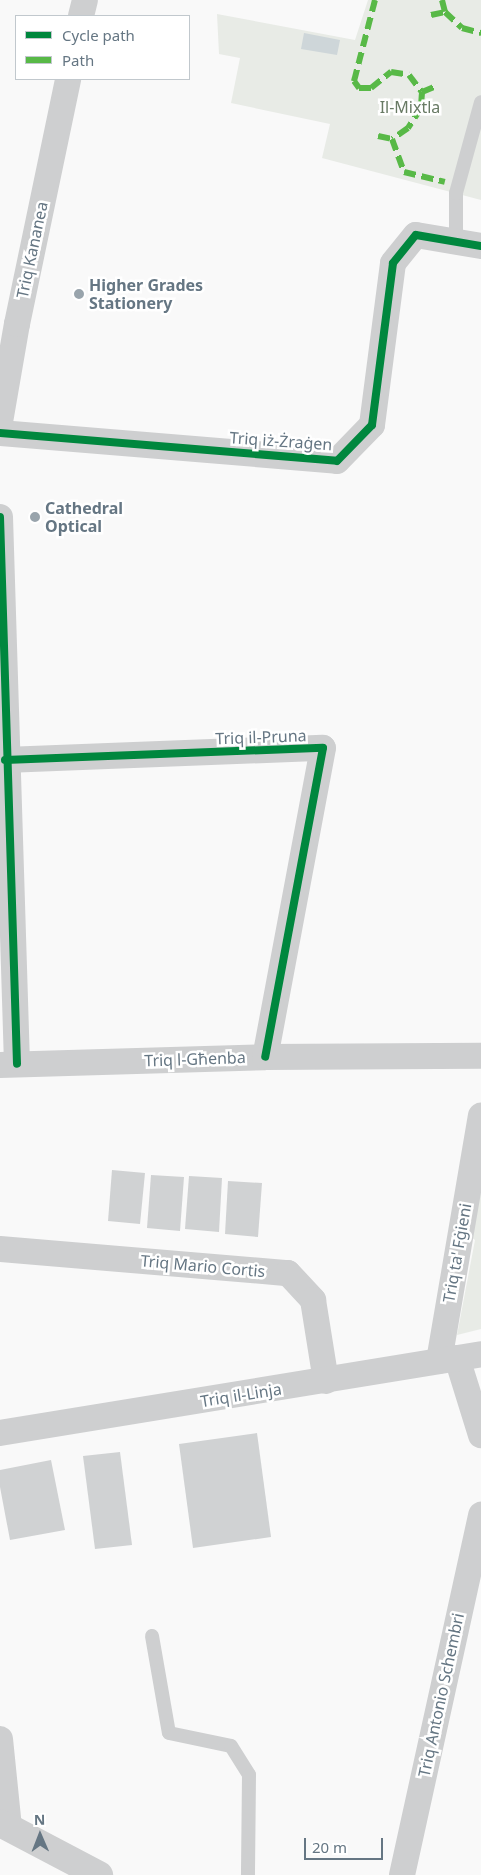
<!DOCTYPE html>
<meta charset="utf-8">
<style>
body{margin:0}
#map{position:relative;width:481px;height:1875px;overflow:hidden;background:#f9f9f9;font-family:"Noto Sans",sans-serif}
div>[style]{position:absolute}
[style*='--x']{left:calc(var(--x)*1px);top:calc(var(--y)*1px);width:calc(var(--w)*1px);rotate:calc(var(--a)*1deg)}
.green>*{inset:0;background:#e8ebe6}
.water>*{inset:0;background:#ced6d9}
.building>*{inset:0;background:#d0d2d3}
.service>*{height:14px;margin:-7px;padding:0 7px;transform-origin:7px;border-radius:7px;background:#cecfd0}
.minor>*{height:26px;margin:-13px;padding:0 13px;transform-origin:13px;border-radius:13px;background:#cecfd0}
.tertiary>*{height:28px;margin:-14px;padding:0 14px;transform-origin:14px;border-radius:14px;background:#cecfd0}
.quiet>*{height:6px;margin-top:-3px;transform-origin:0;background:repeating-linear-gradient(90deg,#58b947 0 12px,transparent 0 18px)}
.cycleway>*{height:8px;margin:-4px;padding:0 4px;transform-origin:4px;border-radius:4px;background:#00873e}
.dots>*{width:14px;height:14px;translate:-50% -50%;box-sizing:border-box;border:2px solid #fff;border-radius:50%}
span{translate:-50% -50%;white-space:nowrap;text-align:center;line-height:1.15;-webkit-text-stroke:5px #fff;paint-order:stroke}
.park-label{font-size:16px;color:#687a64}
.street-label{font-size:16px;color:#657683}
.poi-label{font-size:16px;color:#657683;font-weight:700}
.left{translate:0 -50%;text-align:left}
.legend{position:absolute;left:15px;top:15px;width:175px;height:65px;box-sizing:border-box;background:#fff;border:1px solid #c1c8cd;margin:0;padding:6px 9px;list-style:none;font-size:15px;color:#657683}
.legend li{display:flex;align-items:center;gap:10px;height:25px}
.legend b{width:25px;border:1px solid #c1c8cd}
.north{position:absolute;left:15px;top:1810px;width:50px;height:50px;-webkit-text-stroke:4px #fff;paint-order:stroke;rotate:359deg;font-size:14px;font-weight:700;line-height:20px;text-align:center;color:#657683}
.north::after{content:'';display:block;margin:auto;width:18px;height:22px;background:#657683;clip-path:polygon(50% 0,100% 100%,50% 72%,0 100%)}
.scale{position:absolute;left:304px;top:1838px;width:79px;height:22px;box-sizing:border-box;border:2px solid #657683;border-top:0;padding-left:6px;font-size:15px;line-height:18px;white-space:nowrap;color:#657683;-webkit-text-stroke:4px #fff;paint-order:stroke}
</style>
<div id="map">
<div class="green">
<div style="clip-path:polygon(368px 0,481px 0,481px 200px,322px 158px,330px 124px,231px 103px,240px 58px,219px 54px,217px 14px,355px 40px)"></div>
<div style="clip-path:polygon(481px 1169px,481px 1329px,457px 1335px,475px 1240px,460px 1228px)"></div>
</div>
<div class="water">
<div style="clip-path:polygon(304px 33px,340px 40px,337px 55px,301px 49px)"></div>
</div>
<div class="building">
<div style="clip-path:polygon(112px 1170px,145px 1173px,140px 1224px,108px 1221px)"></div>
<div style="clip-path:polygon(151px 1175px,184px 1177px,180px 1231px,147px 1228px)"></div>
<div style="clip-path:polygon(189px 1176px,222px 1178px,219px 1232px,185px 1229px)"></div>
<div style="clip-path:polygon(228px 1181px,262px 1183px,258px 1237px,225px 1234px)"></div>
<div style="clip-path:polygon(257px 1433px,271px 1537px,193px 1548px,179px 1444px)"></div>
<div style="clip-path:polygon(120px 1452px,132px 1545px,95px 1549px,83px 1456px)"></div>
<div style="clip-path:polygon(51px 1460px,65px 1530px,10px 1540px,0 1487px,0 1470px)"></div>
</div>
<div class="service">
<div style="--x:456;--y:241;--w:48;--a:-90"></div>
<div style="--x:456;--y:193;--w:94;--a:-74.6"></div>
<div style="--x:152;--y:1636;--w:98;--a:80.1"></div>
<div style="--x:169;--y:1733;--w:63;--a:11.8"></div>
<div style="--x:231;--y:1746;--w:34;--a:58"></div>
<div style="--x:249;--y:1775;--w:100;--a:90.6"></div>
</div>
<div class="minor">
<div style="--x:81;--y:16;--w:16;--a:-76"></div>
<div style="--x:0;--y:422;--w:99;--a:-80.2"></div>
<div style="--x:17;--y:324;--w:250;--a:-78.2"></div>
<div style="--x:0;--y:433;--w:338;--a:4.7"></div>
<div style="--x:337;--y:461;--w:50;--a:-45.8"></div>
<div style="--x:372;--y:425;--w:163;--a:-82.6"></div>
<div style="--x:393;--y:263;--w:36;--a:-51"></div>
<div style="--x:416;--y:235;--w:66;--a:9.6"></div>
<div style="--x:0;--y:517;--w:547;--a:88.22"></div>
<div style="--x:5;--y:760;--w:318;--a:-2.2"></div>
<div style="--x:323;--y:748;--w:314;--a:100.6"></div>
<div style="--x:0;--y:1065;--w:265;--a:-1.7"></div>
<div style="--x:265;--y:1057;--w:216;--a:-0.3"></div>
<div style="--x:0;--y:1249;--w:289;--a:4.8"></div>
<div style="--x:288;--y:1273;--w:37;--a:47"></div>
<div style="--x:313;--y:1300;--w:82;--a:80.9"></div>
<div style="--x:457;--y:1358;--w:81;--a:72.7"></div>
<div style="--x:439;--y:1361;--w:249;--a:-80.3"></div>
<div style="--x:0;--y:1433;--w:487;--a:-9.3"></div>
<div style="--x:0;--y:1739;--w:88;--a:84.2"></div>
<div style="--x:402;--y:1875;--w:369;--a:-77.6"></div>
</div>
<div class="tertiary">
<div style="--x:0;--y:1823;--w:112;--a:27.7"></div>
</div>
<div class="quiet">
<div style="--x:375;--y:0;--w:84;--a:104.5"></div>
<div style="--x:354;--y:81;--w:9;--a:54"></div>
<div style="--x:359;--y:88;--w:12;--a:0"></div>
<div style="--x:371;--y:88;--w:26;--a:-39"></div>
<div style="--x:391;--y:72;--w:18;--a:9"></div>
<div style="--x:409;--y:75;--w:21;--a:53"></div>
<div style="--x:422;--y:92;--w:16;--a:94"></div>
<div style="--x:421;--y:108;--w:24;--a:123"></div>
<div style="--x:408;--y:128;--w:19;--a:145"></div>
<div style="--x:392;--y:139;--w:35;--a:70"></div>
<div style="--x:404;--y:172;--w:42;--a:13.7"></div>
<div style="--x:442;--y:0;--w:12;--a:76"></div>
<div style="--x:445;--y:12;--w:23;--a:43"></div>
<div style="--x:462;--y:28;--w:20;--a:15"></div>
<div style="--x:431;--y:15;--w:14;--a:-12"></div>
<div style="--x:422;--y:92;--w:15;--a:-23"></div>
<div style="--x:378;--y:136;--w:14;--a:12"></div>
</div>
<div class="cycleway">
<div style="--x:0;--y:433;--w:338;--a:4.7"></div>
<div style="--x:337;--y:461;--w:50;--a:-45.8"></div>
<div style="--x:372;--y:425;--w:163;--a:-82.6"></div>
<div style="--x:393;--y:263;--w:36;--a:-51"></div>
<div style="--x:416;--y:235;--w:66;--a:9.6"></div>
<div style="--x:0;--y:517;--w:547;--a:88.22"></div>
<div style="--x:5;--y:760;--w:318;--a:-2.2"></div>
<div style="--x:323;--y:748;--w:314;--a:100.6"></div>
</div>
<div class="dots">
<div style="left:79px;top:294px;background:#99a4ac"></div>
<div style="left:35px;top:517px;background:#99a4ac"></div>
</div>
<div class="park-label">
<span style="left:410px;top:107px">Il-Mixtla</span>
</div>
<div class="street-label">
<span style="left:32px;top:250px;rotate:-78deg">Triq Kananea</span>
<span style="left:281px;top:441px;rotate:4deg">Triq iż-Żraġen</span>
<span style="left:261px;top:737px;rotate:-2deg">Triq il-Pruna</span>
<span style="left:195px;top:1059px;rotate:-2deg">Triq l-Għenba</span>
<span style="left:457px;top:1253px;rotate:-80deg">Triq ta' Fġieni</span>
<span style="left:203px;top:1266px;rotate:5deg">Triq Mario Cortis</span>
<span style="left:241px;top:1395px;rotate:-9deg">Triq il-Linja</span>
<span style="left:441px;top:1695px;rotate:-78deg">Triq Antonio Schembri</span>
</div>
<div class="poi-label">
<span class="left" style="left:89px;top:294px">Higher Grades<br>Stationery</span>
<span class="left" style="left:45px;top:517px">Cathedral<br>Optical</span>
</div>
<ul class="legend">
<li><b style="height:6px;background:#00873e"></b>Cycle path</li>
<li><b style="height:6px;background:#58b947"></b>Path</li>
</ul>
<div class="north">N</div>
<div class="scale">20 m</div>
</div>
